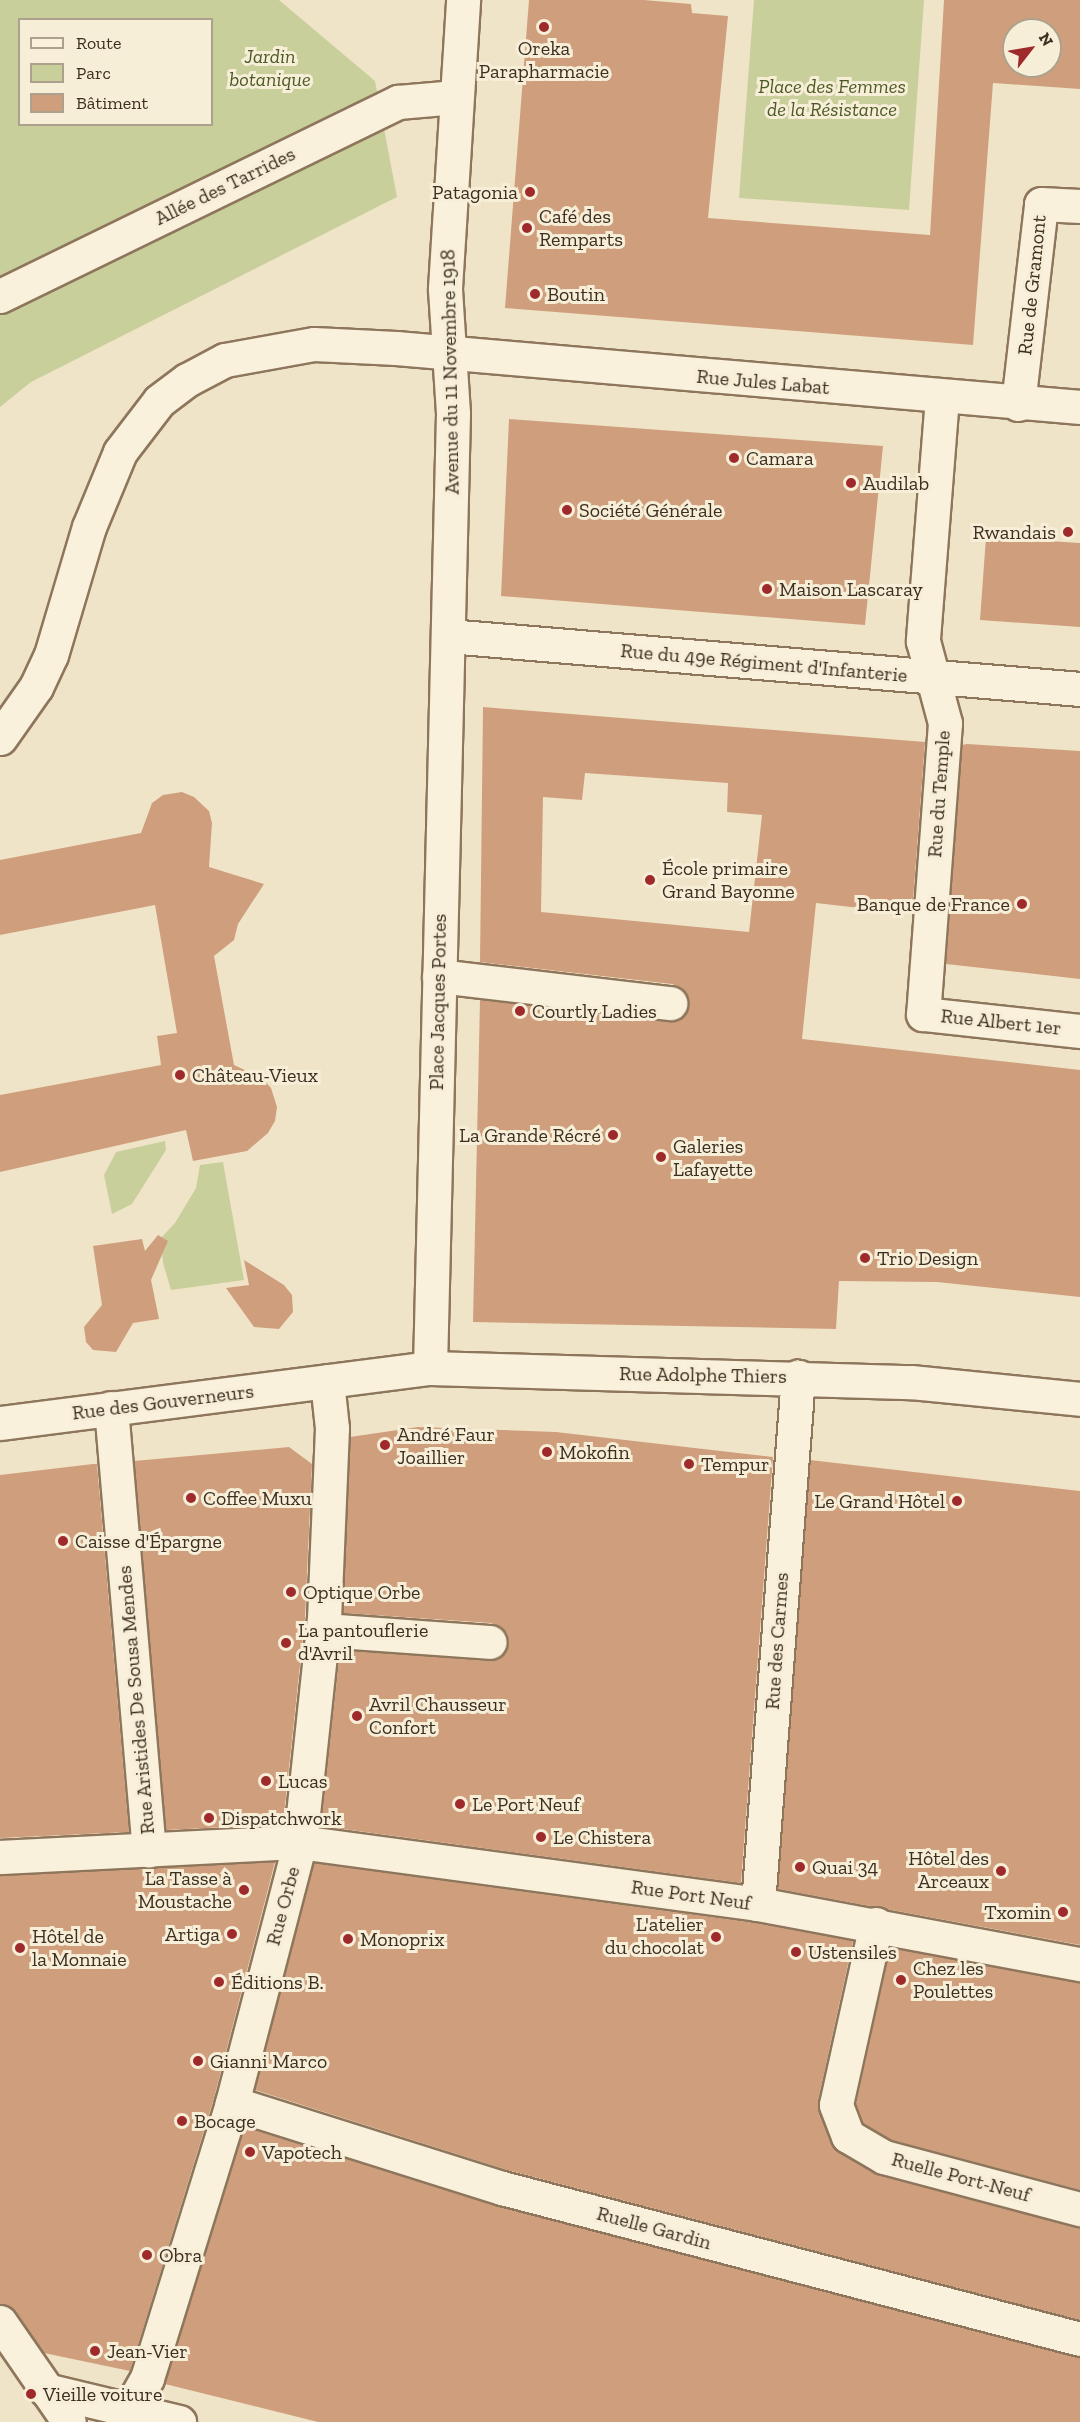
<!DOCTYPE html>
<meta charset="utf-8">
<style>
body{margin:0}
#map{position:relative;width:1080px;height:2422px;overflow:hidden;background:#f0e4c8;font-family:"Zilla Slab",serif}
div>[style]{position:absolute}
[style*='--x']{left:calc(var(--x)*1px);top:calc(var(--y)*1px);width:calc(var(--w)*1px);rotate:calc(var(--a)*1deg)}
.green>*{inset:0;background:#c9cf9b}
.building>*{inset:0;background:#cf9f7d}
.roads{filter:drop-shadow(2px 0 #8d765c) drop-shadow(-2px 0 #8d765c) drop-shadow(0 2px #8d765c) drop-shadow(0 -2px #8d765c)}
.minor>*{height:33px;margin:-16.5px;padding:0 16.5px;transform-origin:16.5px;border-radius:16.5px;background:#faf1dc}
.dots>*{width:16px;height:16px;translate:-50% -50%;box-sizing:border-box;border:3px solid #f7eed8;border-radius:50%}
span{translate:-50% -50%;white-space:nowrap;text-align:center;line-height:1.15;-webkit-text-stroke:6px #f7eed8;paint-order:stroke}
.poi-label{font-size:20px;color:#3d2e20}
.right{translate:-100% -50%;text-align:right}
.left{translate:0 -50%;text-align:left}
.park-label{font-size:20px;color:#4d5a26;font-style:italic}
.street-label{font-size:20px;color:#3d2e20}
.legend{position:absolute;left:18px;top:18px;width:195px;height:108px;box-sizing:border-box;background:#f7eed8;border:2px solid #ada18e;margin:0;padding:8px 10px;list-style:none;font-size:18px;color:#3d2e20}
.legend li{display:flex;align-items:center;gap:12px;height:30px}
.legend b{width:30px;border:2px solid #ada18e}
.north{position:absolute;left:1002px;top:18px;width:60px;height:60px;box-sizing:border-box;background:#f7eed8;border:2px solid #ada18e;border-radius:50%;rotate:59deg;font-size:16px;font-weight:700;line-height:24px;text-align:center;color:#3d2e20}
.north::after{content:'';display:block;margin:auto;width:21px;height:27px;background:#9e2a2b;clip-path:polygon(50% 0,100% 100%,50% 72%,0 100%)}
</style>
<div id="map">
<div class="green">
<div style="clip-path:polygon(evenodd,0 0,279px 0,375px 81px,397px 197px,31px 382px,0 407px,0 0,20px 20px,212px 20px,212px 124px,20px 124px,20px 20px)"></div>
<div style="clip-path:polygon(754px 0,924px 0,909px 210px,739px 198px)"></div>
<div style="clip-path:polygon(165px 1141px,166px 1150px,132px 1204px,112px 1214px,104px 1175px,116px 1152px)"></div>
<div style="clip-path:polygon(223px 1162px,244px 1280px,171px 1290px,163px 1263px,161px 1238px,175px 1223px,196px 1188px,200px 1165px)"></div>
</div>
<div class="building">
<div style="clip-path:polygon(evenodd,529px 0,644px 0,691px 4px,692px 13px,728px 16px,708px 218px,930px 235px,944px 0,1080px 0,1080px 89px,993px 83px,973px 345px,505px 308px,529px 0,1014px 30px,1050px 30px,1050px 66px,1014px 66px,1014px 30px)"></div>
<div style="clip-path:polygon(509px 419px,883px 446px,865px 625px,501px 596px)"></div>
<div style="clip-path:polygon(986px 537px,1080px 543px,1080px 627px,980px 620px)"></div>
<div style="clip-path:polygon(evenodd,483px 707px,925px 742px,912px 914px,816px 903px,802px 1039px,1080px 1070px,1080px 1297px,937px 1282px,839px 1281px,836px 1329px,473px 1322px,480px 1000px,668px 1022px,685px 1015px,689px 1005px,682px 988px,672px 984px,480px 962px,483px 707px,585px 773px,728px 783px,727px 812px,762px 815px,749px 932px,541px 912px,543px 797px,582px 800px,585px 773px)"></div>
<div style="clip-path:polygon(967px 744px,1080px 751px,1080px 979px,946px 964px,962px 745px)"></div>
<div style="clip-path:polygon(182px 792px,194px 797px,209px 811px,212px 823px,209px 867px,264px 884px,238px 924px,234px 940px,214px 956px,234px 1065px,262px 1078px,271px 1088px,277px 1107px,275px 1121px,268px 1133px,247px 1151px,193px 1161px,186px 1130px,0 1172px,0 1095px,161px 1065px,157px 1036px,177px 1033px,155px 905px,0 935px,0 860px,141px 833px,152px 803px,163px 795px)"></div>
<div style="clip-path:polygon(158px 1235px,168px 1241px,151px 1280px,159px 1319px,133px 1323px,116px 1352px,93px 1350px,86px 1342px,84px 1327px,102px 1305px,93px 1246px,142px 1239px,145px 1251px)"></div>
<div style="clip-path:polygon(244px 1260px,284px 1285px,292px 1295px,293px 1312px,279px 1329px,254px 1327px,226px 1288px,249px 1285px)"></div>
<div style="clip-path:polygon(418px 1427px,556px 1432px,773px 1457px,741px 1883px,321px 1826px,340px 1650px,489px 1661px,499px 1659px,509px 1644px,507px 1633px,491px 1623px,343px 1613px,350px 1437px)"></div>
<div style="clip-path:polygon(289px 1447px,312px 1464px,305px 1618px,283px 1824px,166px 1830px,134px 1461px)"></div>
<div style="clip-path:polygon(810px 1460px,1080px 1491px,1080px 1945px,778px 1889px)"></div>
<div style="clip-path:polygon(93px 1464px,97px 1464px,129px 1832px,0 1838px,0 1475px)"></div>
<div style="clip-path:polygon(275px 1862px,214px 2098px,130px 2371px,44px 2353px,15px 2311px,0 2304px,0 1876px)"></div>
<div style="clip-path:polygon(314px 1863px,755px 1923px,853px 1941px,818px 2101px,831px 2143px,839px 2152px,879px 2175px,1080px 2227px,1080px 2320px,507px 2170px,255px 2090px)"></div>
<div style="clip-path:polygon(890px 1948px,1080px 1982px,1080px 2190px,891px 2140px,863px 2123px,856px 2104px)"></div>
<div style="clip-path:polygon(244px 2127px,497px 2206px,1080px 2357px,1080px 2422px,318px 2422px,165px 2384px)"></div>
</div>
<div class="roads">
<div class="minor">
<div style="--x:0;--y:296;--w:443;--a:-26"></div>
<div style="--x:398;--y:102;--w:58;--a:-4.9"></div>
<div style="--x:942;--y:397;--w:245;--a:94.5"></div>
<div style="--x:923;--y:641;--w:85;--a:75"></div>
<div style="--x:945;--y:723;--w:292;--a:94.3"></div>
<div style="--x:923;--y:1014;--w:158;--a:6.2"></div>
<div style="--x:1018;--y:404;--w:201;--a:-83.4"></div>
<div style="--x:1041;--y:204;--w:39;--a:3"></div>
<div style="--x:448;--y:636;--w:634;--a:4.79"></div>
<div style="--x:0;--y:738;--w:62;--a:-54.8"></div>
<div style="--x:36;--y:687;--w:35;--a:-65"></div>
<div style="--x:51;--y:655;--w:134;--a:-73.5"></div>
<div style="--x:89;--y:527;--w:81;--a:-67.5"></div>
<div style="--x:120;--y:452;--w:64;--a:-52.6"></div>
<div style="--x:159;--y:401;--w:35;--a:-37"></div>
<div style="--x:187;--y:380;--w:43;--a:-27.8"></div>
<div style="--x:225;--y:360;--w:90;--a:-10.2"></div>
<div style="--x:314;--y:344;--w:82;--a:2.8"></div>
<div style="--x:396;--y:348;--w:687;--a:4.93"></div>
<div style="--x:439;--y:976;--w:233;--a:6.7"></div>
<div style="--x:430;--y:1368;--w:955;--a:-88.62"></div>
<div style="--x:453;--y:413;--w:125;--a:-93.7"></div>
<div style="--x:445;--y:288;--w:289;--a:-86.4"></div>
<div style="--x:111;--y:1408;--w:444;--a:85.1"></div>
<div style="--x:0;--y:1423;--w:434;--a:-7.3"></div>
<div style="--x:430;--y:1368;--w:481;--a:1.7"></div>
<div style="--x:911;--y:1382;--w:170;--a:5.7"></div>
<div style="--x:323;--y:1630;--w:167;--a:4.1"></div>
<div style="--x:0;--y:1857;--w:300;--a:-2.9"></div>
<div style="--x:300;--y:1842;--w:462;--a:7.7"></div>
<div style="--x:758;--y:1904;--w:328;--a:10.6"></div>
<div style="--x:758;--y:1904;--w:529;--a:-85.66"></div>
<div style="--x:876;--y:1924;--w:185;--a:102.5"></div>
<div style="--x:836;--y:2105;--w:33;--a:69"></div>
<div style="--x:848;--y:2136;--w:42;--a:30.3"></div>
<div style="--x:884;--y:2157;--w:203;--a:14.9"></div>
<div style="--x:232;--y:2103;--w:283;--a:17.5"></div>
<div style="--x:502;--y:2188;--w:597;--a:14.64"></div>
<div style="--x:0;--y:2322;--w:121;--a:55.4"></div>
<div style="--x:46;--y:2390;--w:137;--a:13.5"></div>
<div style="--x:122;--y:2422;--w:51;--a:-60.4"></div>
<div style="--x:147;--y:2378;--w:288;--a:-72.8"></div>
<div style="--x:232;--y:2103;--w:270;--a:-75.4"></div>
<div style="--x:300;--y:1842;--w:224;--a:-83.9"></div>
<div style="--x:324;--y:1619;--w:191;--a:-87.6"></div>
<div style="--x:332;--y:1428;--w:47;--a:-96.1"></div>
</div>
</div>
<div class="dots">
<div style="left:544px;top:27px;background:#9e2a2b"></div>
<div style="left:530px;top:192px;background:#9e2a2b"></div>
<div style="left:527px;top:228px;background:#9e2a2b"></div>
<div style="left:535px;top:294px;background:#9e2a2b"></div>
<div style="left:734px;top:458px;background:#9e2a2b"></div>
<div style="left:851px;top:483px;background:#9e2a2b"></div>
<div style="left:567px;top:510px;background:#9e2a2b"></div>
<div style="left:1068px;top:532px;background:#9e2a2b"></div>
<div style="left:767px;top:589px;background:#9e2a2b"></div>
<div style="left:650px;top:880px;background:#9e2a2b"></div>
<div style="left:1022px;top:904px;background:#9e2a2b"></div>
<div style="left:520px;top:1011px;background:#9e2a2b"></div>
<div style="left:180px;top:1075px;background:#9e2a2b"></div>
<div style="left:613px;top:1135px;background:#9e2a2b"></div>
<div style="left:661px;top:1157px;background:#9e2a2b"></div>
<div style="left:865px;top:1258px;background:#9e2a2b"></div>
<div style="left:385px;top:1445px;background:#9e2a2b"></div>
<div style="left:547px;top:1452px;background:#9e2a2b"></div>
<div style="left:689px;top:1464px;background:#9e2a2b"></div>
<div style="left:191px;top:1498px;background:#9e2a2b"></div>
<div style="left:957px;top:1501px;background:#9e2a2b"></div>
<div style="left:63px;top:1541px;background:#9e2a2b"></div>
<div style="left:291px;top:1592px;background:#9e2a2b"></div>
<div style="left:286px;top:1643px;background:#9e2a2b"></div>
<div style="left:357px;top:1716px;background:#9e2a2b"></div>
<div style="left:266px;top:1781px;background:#9e2a2b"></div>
<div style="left:460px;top:1804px;background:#9e2a2b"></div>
<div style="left:209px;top:1818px;background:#9e2a2b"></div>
<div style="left:541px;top:1837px;background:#9e2a2b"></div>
<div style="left:800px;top:1867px;background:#9e2a2b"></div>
<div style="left:1001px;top:1871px;background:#9e2a2b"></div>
<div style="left:244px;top:1890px;background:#9e2a2b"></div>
<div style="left:1063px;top:1912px;background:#9e2a2b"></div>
<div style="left:232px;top:1934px;background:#9e2a2b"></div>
<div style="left:716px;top:1937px;background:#9e2a2b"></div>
<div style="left:348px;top:1939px;background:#9e2a2b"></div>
<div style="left:20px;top:1948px;background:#9e2a2b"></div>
<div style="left:796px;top:1952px;background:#9e2a2b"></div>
<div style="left:901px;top:1980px;background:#9e2a2b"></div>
<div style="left:219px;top:1982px;background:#9e2a2b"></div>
<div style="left:198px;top:2061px;background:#9e2a2b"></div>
<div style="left:182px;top:2121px;background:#9e2a2b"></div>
<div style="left:250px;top:2152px;background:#9e2a2b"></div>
<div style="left:147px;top:2255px;background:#9e2a2b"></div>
<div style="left:95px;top:2351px;background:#9e2a2b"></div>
<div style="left:31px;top:2394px;background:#9e2a2b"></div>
</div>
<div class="poi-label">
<span style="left:544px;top:60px">Oreka<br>Parapharmacie</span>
<span class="right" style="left:518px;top:192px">Patagonia</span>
<span class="left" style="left:539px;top:228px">Café des<br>Remparts</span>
<span class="left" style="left:547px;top:294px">Boutin</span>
<span class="left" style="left:746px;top:458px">Camara</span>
<span class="left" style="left:863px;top:483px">Audilab</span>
<span class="left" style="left:579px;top:510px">Société Générale</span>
<span class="right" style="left:1056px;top:532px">Rwandais</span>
<span class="left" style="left:779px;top:589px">Maison Lascaray</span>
<span class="left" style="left:662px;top:880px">École primaire<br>Grand Bayonne</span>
<span class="right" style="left:1010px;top:904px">Banque de France</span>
<span class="left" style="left:532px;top:1011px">Courtly Ladies</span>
<span class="left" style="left:192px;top:1075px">Château-Vieux</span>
<span class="right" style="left:601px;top:1135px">La Grande Récré</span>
<span class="left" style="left:673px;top:1158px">Galeries<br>Lafayette</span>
<span class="left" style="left:877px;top:1258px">Trio Design</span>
<span class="left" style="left:397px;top:1446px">André Faur<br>Joaillier</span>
<span class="left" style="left:559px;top:1452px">Mokofin</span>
<span class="left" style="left:701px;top:1464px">Tempur</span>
<span class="left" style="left:203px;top:1498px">Coffee Muxu</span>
<span class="right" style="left:945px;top:1501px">Le Grand Hôtel</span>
<span class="left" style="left:75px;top:1541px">Caisse d'Épargne</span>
<span class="left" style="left:303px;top:1592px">Optique Orbe</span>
<span class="left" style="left:298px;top:1642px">La pantouflerie<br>d'Avril</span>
<span class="left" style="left:369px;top:1716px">Avril Chausseur<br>Confort</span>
<span class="left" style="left:278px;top:1781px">Lucas</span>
<span class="left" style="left:472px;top:1804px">Le Port Neuf</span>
<span class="left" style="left:221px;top:1818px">Dispatchwork</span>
<span class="left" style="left:553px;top:1837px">Le Chistera</span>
<span class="right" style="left:989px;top:1870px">Hôtel des<br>Arceaux</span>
<span class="left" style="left:812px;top:1867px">Quai 34</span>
<span class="right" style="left:232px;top:1890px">La Tasse à<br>Moustache</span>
<span class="right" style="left:1051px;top:1912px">Txomin</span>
<span class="right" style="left:704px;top:1936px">L'atelier<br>du chocolat</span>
<span class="right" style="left:220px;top:1934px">Artiga</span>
<span class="left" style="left:32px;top:1948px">Hôtel de<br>la Monnaie</span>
<span class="left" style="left:360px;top:1939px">Monoprix</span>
<span class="left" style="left:808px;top:1952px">Ustensiles</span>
<span class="left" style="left:913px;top:1980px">Chez les<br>Poulettes</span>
<span class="left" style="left:231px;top:1982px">Éditions B.</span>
<span class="left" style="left:210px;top:2061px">Gianni Marco</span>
<span class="left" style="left:194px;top:2121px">Bocage</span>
<span class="left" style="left:262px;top:2152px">Vapotech</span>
<span class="left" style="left:159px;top:2255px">Obra</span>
<span class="left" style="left:107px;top:2351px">Jean-Vier</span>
<span class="left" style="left:43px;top:2394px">Vieille voiture</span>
</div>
<div class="park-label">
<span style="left:270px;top:68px">Jardin<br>botanique</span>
<span style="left:832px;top:98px">Place des Femmes<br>de la Résistance</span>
</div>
<div class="street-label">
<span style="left:225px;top:186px;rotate:-26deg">Allée des Tarrides</span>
<span style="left:1032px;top:285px;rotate:-84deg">Rue de Gramont</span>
<span style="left:450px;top:372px;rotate:-91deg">Avenue du 11 Novembre 1918</span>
<span style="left:763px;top:382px;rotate:5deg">Rue Jules Labat</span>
<span style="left:764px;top:663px;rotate:5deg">Rue du 49e Régiment d'Infanterie</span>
<span style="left:939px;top:794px;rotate:-86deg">Rue du Temple</span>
<span style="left:438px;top:1002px;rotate:-89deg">Place Jacques Portes</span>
<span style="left:1001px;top:1022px;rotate:6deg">Rue Albert 1er</span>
<span style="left:703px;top:1375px;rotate:1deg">Rue Adolphe Thiers</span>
<span style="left:163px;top:1402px;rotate:-7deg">Rue des Gouverneurs</span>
<span style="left:777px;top:1641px;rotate:-86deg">Rue des Carmes</span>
<span style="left:136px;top:1700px;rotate:-95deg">Rue Aristides De Sousa Mendes</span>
<span style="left:691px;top:1895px;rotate:8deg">Rue Port Neuf</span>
<span style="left:283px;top:1906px;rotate:-75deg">Rue Orbe</span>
<span style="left:961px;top:2177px;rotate:15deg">Ruelle Port-Neuf</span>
<span style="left:654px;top:2228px;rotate:15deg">Ruelle Gardin</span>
</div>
<ul class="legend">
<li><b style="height:8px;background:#faf1dc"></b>Route</li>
<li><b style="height:16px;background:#c9cf9b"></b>Parc</li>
<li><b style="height:16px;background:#cf9f7d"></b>Bâtiment</li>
</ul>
<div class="north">N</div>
</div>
